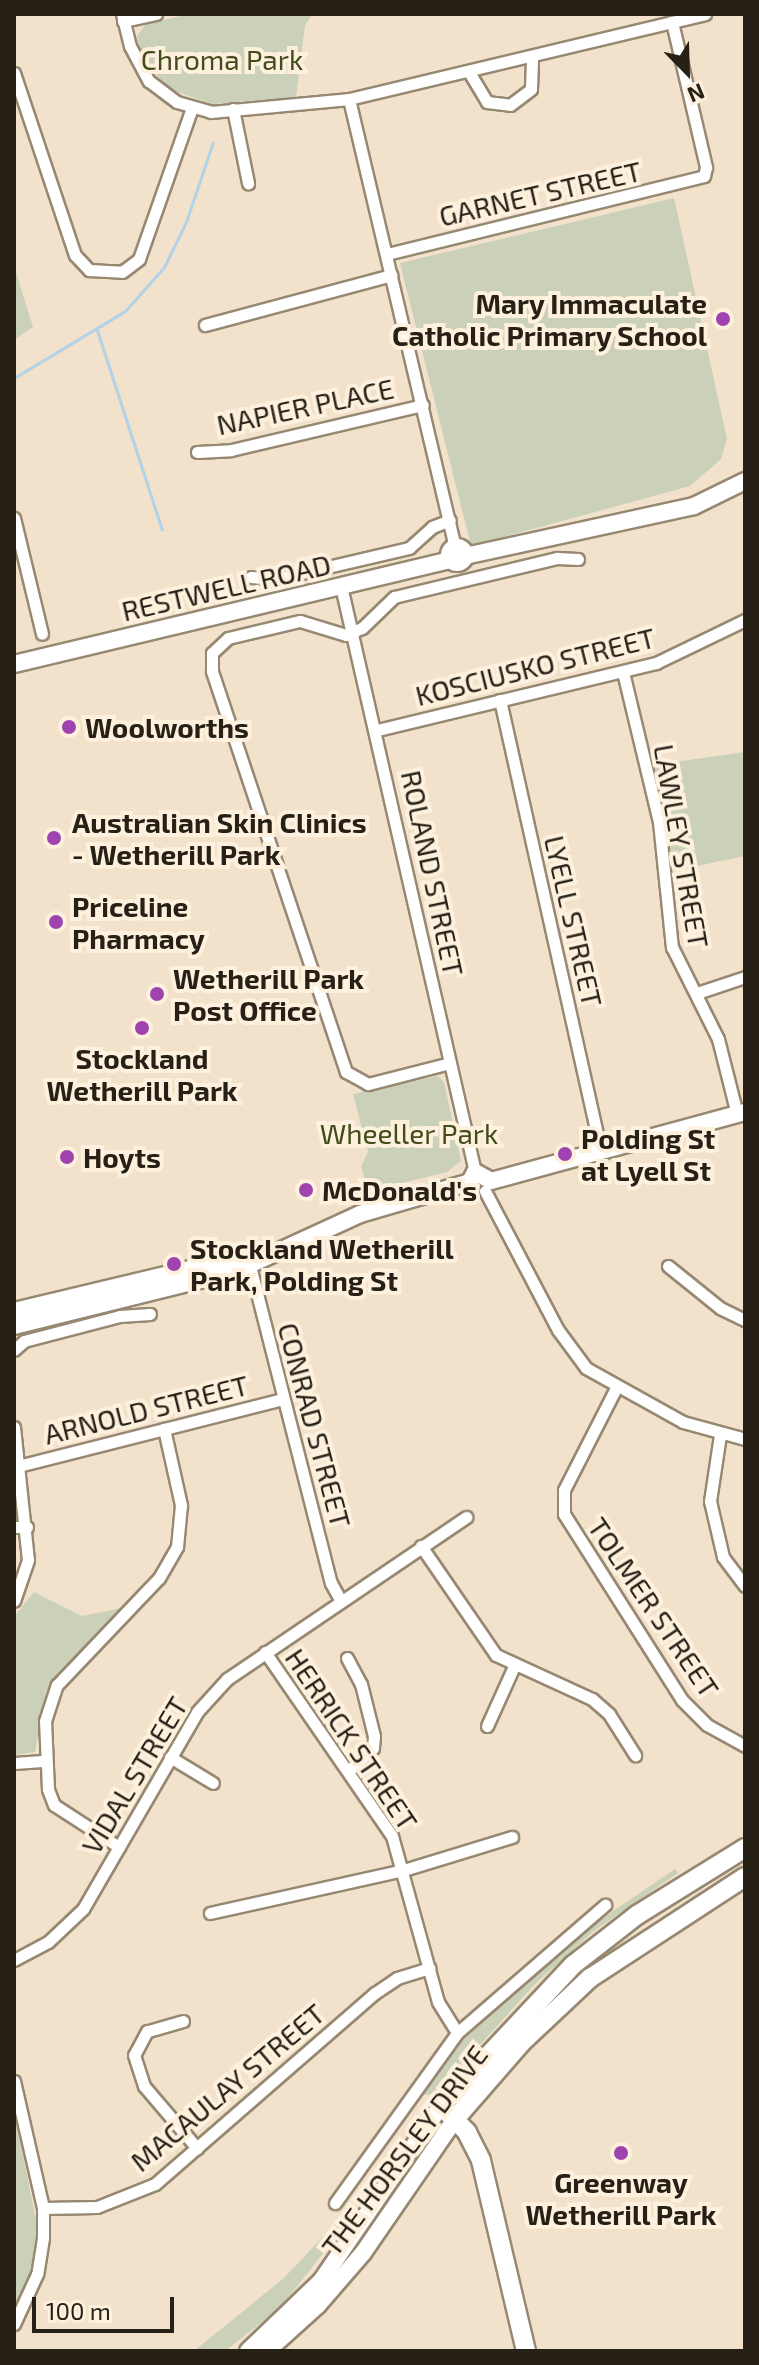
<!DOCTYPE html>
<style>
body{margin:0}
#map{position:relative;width:759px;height:2365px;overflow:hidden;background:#f2e2cb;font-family:"Exo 2",sans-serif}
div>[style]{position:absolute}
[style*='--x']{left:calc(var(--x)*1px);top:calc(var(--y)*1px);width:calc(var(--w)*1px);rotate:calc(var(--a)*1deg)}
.green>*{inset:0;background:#cad1b8}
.stream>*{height:3px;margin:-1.5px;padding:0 1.5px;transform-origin:1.5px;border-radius:1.5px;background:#b3d1e7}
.roads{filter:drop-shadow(2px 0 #978872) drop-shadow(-2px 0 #978872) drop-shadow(0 2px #978872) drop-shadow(0 -2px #978872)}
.street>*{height:11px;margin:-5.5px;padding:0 5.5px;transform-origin:5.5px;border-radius:5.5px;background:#fff}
.secondary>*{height:16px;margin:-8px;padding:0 8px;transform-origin:8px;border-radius:8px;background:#fff}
.secondary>.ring{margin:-8px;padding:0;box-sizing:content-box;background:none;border:16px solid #fff;border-radius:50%}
.primary>*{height:18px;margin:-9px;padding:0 9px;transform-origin:9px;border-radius:9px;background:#fff}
.dots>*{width:22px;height:22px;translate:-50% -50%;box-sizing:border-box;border:4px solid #fdf0dd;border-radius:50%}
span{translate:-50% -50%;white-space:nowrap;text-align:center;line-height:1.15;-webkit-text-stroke:8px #fdf0dd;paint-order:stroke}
.park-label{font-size:28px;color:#424c1a}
.street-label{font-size:28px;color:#262017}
.poi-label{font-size:28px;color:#262017;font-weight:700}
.right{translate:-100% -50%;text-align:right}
.left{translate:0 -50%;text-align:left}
.frame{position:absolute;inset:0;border:16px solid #262017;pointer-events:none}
.north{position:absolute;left:647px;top:32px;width:80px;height:80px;-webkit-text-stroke:6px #fdf0dd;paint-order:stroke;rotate:157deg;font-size:22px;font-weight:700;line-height:32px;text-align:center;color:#262017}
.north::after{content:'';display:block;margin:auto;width:28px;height:36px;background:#262017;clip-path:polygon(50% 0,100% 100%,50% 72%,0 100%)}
.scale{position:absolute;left:32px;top:2297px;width:142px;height:36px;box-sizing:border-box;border:4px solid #262017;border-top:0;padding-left:10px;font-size:24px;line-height:28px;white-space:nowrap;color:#262017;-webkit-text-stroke:6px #fdf0dd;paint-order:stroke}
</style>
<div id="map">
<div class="green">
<div style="clip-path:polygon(188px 14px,313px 14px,305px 25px,296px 97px,212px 104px,172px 90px,144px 63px,137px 36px,145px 25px)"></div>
<div style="clip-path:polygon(674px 198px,727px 439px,721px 459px,690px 486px,471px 546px,400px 263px)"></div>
<div style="clip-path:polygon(14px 266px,33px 327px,14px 340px)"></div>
<div style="clip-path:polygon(745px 752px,745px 856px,673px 871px,654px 765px)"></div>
<div style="clip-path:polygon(438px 1076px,444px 1082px,461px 1161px,447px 1172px,369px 1191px,361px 1167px,368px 1152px,353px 1094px)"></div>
<div style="clip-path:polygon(34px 1592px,82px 1616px,121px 1608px,46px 1691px,35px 1752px,14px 1755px,14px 1617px)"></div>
<div style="clip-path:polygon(675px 1869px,678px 1873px,594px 1931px,534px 1985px,435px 2095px,417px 2094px,458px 2045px,578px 1935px)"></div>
<div style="clip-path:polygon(14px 2112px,38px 2229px,33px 2268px,14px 2311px)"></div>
<div style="clip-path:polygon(338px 2221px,346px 2224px,281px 2307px,225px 2351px,194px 2351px,284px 2278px)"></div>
</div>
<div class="stream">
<div style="--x:97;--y:330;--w:210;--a:72"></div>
<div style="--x:14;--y:378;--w:130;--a:-31.1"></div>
<div style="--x:125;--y:311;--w:59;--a:-48.4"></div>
<div style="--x:164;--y:267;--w:50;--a:-63.9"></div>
<div style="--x:186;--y:222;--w:84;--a:-71.4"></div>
</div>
<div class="roads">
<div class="street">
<div style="--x:122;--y:14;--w:33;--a:76"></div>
<div style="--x:130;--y:46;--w:40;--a:62"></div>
<div style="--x:149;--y:81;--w:35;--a:37"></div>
<div style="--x:177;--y:102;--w:35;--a:16"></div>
<div style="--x:211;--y:112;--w:139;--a:-5.4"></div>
<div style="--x:349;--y:99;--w:366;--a:-13.4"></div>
<div style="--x:123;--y:21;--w:34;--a:-12"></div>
<div style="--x:469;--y:72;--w:35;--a:59"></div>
<div style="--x:487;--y:102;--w:23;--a:7"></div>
<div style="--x:510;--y:105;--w:26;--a:-37"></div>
<div style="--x:531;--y:89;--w:32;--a:-88"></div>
<div style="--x:14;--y:73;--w:192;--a:71.5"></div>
<div style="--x:75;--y:255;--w:21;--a:47"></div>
<div style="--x:89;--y:270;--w:33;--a:3"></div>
<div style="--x:122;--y:272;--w:21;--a:-37"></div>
<div style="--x:139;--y:259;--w:160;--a:-70.7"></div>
<div style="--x:349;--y:99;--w:461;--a:76.7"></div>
<div style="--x:233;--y:109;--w:76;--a:78.5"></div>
<div style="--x:387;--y:254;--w:326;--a:-13.8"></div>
<div style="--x:704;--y:176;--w:9;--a:-77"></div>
<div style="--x:706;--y:167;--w:149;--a:-103.2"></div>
<div style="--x:205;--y:325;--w:193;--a:-15"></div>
<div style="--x:197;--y:452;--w:34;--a:-3"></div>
<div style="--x:231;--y:450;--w:197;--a:-13.2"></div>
<div style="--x:14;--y:518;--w:119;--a:76.4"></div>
<div style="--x:251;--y:577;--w:25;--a:5"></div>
<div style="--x:276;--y:579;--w:137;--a:-13.1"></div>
<div style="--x:409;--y:548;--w:31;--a:-42"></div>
<div style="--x:432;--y:527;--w:19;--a:-21"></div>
<div style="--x:341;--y:586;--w:601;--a:77.12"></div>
<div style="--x:623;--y:672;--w:154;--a:76.5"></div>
<div style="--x:659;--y:822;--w:126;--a:84.1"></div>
<div style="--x:672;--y:947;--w:103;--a:63.4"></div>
<div style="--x:718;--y:1039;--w:77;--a:75.8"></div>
<div style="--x:500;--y:700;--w:463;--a:77.4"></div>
<div style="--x:377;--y:730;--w:287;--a:-13.5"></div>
<div style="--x:656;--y:663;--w:99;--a:-25.8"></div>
<div style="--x:697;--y:993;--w:51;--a:-18.4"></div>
<div style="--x:450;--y:1063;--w:85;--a:165.6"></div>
<div style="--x:368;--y:1084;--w:25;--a:-151"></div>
<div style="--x:346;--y:1072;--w:423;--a:-108.5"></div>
<div style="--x:212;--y:671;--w:18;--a:-90"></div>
<div style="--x:212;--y:653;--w:22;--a:-43"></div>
<div style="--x:228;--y:638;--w:74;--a:-13.3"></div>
<div style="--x:300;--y:621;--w:48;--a:16.9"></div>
<div style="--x:346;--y:635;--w:17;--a:-24"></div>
<div style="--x:362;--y:628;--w:45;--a:-44.1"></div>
<div style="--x:394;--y:597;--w:168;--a:-13.5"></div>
<div style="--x:557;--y:558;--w:21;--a:3"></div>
<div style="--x:485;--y:1191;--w:157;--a:62.3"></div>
<div style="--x:558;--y:1330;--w:47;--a:53.6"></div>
<div style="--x:586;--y:1368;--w:111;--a:29.1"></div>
<div style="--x:683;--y:1422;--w:64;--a:15.3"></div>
<div style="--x:249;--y:1262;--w:331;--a:75.7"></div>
<div style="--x:331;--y:1583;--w:18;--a:61"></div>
<div style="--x:668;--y:1266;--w:67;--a:38.9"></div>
<div style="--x:720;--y:1308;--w:28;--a:26"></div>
<div style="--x:14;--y:1350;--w:13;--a:-42"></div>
<div style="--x:24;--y:1341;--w:99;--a:-14.6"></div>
<div style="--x:120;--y:1316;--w:30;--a:-4"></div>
<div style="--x:616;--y:1388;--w:114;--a:117"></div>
<div style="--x:564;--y:1490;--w:24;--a:90"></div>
<div style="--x:564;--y:1514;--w:220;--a:57.6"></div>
<div style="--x:682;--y:1700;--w:35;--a:45"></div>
<div style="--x:707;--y:1725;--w:43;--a:28.9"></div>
<div style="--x:14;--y:1427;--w:134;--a:84"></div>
<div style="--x:28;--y:1560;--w:43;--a:108.9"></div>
<div style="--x:720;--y:1435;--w:67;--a:98.6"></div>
<div style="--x:710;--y:1501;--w:57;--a:76.9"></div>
<div style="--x:723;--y:1557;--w:36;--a:53"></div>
<div style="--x:22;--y:1465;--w:269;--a:-14.2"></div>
<div style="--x:14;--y:1527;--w:13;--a:0"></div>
<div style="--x:421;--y:1546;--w:132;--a:55.5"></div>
<div style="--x:496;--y:1655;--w:106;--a:24.6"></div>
<div style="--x:592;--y:1699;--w:23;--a:41"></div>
<div style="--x:609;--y:1714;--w:49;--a:57.6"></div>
<div style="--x:265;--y:1652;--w:224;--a:55.4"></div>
<div style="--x:392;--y:1836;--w:172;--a:74.5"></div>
<div style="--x:438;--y:2002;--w:36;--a:58"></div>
<div style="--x:347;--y:1658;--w:30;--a:62"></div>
<div style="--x:361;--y:1684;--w:54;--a:76"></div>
<div style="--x:374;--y:1736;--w:12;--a:95"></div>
<div style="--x:373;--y:1748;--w:34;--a:137"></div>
<div style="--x:487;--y:1726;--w:68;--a:-65.7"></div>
<div style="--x:170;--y:1757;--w:50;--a:31.2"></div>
<div style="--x:14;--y:1763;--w:32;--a:-4"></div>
<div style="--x:119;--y:1847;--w:77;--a:-147.1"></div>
<div style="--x:54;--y:1805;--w:17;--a:-111"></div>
<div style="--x:48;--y:1789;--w:68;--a:-92.5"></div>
<div style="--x:45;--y:1721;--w:38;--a:-72"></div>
<div style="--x:57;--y:1685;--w:148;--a:-46.4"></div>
<div style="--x:159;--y:1578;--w:36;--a:-60"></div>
<div style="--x:177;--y:1547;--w:42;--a:-84.6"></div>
<div style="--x:181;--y:1505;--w:78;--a:-102.6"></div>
<div style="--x:210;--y:1913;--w:199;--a:-12.5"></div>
<div style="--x:404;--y:1870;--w:113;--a:-17"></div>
<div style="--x:14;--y:1960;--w:38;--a:-28"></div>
<div style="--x:48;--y:1942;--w:48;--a:-43.3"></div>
<div style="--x:83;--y:1909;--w:228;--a:-59.9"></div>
<div style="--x:197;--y:1712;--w:45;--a:-47.7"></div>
<div style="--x:227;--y:1679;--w:289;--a:-34.1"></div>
<div style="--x:183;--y:2021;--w:37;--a:164"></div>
<div style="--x:147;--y:2031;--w:27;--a:118"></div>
<div style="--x:134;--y:2055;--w:33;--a:72"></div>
<div style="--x:144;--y:2086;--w:82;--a:49.5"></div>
<div style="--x:14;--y:2081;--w:130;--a:77.1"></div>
<div style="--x:43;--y:2208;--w:30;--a:90"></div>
<div style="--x:43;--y:2238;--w:36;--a:99"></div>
<div style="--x:37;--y:2274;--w:55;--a:114.7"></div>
<div style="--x:335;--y:2203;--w:209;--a:-54.3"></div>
<div style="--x:457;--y:2033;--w:196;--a:-40.9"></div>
<div style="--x:43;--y:2208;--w:54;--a:-1.1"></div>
<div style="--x:97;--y:2207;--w:62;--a:-21.6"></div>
<div style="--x:155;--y:2184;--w:291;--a:-41"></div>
<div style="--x:375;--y:1993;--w:27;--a:-34"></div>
<div style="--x:397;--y:1978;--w:34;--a:-17"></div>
</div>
<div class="secondary">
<div class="ring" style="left:449px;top:547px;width:0;height:0"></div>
<div style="--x:465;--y:556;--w:234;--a:-12.3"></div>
<div style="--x:694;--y:506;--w:57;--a:-26.1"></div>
<div style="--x:14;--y:664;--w:448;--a:-13.4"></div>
<div style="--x:491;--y:1181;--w:263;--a:-15.2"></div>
<div style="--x:470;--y:1182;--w:11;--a:-63"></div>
<div style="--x:475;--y:1172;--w:18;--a:29"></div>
<div style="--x:14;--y:1311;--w:224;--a:-13.4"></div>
<div style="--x:232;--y:1259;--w:17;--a:10"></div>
<div style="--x:14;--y:1326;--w:229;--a:-13.9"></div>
<div style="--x:236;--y:1271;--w:136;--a:-24.7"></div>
<div style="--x:360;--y:1214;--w:115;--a:-16.2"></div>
<div style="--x:248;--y:2351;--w:101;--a:-43.8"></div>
<div style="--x:321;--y:2281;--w:212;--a:-55.6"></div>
<div style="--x:267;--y:2351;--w:69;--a:-42"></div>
<div style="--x:318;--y:2305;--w:69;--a:-49.1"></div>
<div style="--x:363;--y:2253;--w:163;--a:-55.5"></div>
</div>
<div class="primary">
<div style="--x:455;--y:2119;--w:101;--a:-49"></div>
<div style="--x:521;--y:2043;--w:95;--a:-43.3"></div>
<div style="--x:590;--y:1978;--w:185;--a:-33.1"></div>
<div style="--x:526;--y:2351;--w:196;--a:-103.3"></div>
<div style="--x:481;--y:2160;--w:31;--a:-117"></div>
<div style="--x:467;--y:2132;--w:37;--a:-135"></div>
<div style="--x:441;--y:2106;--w:193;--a:-46.9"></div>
<div style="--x:573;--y:1965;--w:81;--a:-38"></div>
<div style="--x:637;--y:1915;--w:127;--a:-31.8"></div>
</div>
</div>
<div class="dots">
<div style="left:723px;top:319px;background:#9f44af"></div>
<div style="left:69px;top:727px;background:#9f44af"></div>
<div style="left:54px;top:838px;background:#9f44af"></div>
<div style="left:56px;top:922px;background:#9f44af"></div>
<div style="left:157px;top:994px;background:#9f44af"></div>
<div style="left:142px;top:1028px;background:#9f44af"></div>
<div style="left:565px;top:1154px;background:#9f44af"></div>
<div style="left:67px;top:1157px;background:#9f44af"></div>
<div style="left:306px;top:1190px;background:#9f44af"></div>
<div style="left:174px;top:1264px;background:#9f44af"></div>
<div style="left:621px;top:2153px;background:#9f44af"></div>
</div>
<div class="park-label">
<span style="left:222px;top:59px">Chroma Park</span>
<span style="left:409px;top:1133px">Wheeller Park</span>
</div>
<div class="street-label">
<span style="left:540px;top:193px;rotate:-13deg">GARNET STREET</span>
<span style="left:305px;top:406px;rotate:-12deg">NAPIER PLACE</span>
<span style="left:226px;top:587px;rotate:-13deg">RESTWELL ROAD</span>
<span style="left:535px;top:666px;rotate:-14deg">KOSCIUSKO STREET</span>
<span style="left:682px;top:846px;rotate:80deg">LAWLEY STREET</span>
<span style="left:433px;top:873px;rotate:78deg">ROLAND STREET</span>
<span style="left:574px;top:921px;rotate:77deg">LYELL STREET</span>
<span style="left:146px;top:1409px;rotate:-14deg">ARNOLD STREET</span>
<span style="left:315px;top:1425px;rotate:75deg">CONRAD STREET</span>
<span style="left:654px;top:1607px;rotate:56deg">TOLMER STREET</span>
<span style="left:352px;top:1739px;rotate:56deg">HERRICK STREET</span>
<span style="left:134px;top:1775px;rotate:-59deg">VIDAL STREET</span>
<span style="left:227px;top:2087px;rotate:-40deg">MACAULAY STREET</span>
<span style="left:404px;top:2150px;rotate:-53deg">THE HORSLEY DRIVE</span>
</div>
<div class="poi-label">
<span class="right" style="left:707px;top:319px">Mary Immaculate<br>Catholic Primary School</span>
<span class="left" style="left:85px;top:727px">Woolworths</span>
<span class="left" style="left:72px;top:838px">Australian Skin Clinics<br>- Wetherill Park</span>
<span class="left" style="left:72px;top:922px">Priceline<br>Pharmacy</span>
<span class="left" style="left:173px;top:994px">Wetherill Park<br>Post Office</span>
<span style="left:142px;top:1074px">Stockland<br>Wetherill Park</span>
<span class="left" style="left:581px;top:1154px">Polding St<br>at Lyell St</span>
<span class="left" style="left:83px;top:1157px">Hoyts</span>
<span class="left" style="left:322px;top:1190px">McDonald's</span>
<span class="left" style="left:190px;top:1264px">Stockland Wetherill<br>Park, Polding St</span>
<span style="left:621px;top:2198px">Greenway<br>Wetherill Park</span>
</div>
<div class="frame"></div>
<div class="north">N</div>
<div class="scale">100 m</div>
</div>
